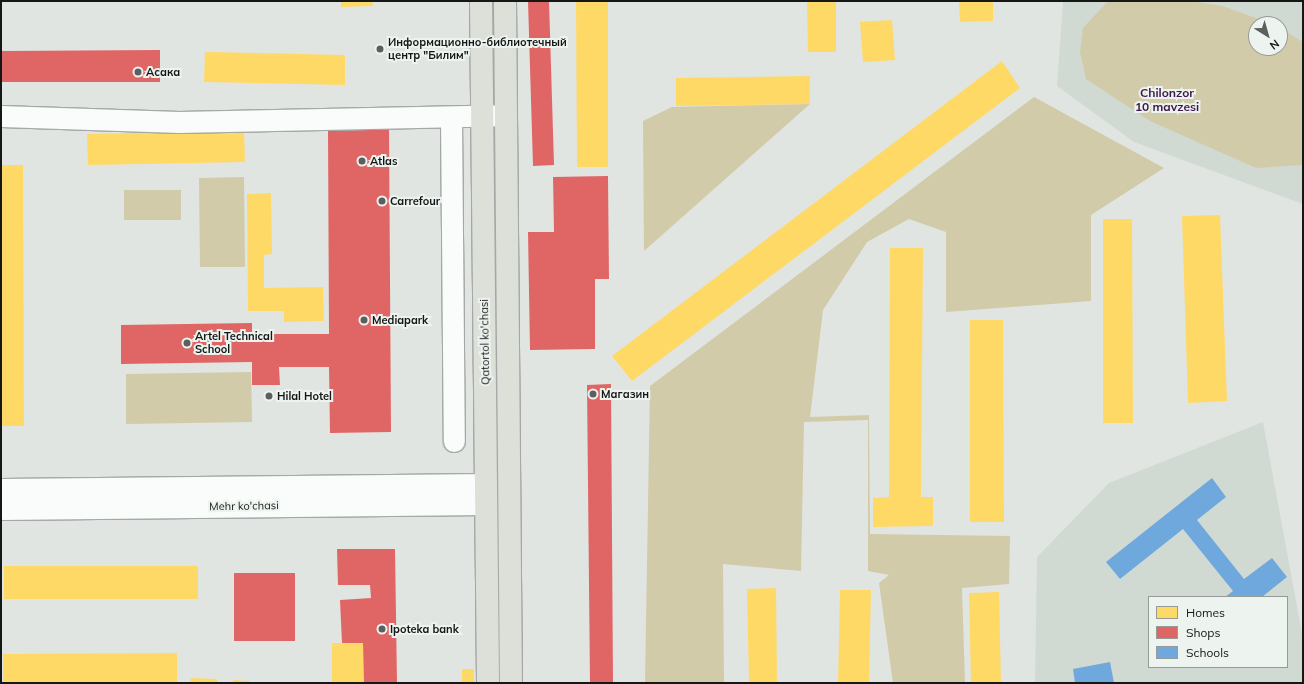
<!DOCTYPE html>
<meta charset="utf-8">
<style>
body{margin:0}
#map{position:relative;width:1304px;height:684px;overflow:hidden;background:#e0e5e2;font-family:Mulish,sans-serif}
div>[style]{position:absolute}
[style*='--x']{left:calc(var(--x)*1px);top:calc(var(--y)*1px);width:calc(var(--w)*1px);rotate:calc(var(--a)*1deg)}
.built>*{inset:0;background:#d0dad3}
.green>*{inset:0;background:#d1cba9}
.homes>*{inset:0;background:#ffd966}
.shops>*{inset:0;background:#e06666}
.schools>*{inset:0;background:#6fa8dc}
.roads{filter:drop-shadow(1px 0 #a5a8a7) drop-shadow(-1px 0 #a5a8a7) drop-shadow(0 1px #a5a8a7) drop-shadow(0 -1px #a5a8a7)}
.minor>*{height:21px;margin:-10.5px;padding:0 10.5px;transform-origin:10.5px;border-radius:10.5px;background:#fafbfb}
.major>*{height:22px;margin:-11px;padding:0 11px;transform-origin:11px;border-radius:11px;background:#dde0d8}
.dots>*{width:11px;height:11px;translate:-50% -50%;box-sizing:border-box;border:2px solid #edf3ef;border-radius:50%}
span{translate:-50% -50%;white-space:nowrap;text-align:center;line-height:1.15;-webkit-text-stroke:4px #edf3ef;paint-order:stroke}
.poi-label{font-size:11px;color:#151716;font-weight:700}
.left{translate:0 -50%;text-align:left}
.street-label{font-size:11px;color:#151716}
.neighbourhood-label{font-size:12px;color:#3e184d;font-weight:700}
.frame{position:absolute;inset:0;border:2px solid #151716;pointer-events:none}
.legend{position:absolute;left:1148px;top:596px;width:140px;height:72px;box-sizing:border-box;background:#edf3ef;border:1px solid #979b98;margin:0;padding:5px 7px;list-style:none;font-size:12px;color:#151716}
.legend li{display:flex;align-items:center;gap:8px;height:20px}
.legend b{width:20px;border:1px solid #979b98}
.north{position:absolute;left:1248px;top:16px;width:40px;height:40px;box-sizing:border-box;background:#edf3ef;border:1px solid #979b98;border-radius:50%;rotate:143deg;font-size:11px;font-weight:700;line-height:16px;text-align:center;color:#151716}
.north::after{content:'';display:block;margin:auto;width:14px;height:18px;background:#5c5f5d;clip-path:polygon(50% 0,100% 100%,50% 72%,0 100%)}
</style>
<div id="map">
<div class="built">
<div style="clip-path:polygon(evenodd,1063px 1px,1303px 1px,1303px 204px,1134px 142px,1057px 86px,1063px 1px,1256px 24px,1280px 24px,1280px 48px,1256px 48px,1256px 24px)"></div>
<div style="clip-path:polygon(evenodd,1263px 422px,1303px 639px,1303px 683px,1035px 683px,1037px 557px,1109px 483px,1263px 422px,1149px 597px,1287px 597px,1287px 667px,1149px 667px,1149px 597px)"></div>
</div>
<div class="green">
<div style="clip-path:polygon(1108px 1px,1189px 1px,1223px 6px,1272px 24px,1256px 24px,1256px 48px,1280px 48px,1280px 28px,1303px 42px,1303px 165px,1256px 168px,1150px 121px,1086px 79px,1080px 52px,1083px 28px)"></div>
<div style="clip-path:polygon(1034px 97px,1164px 168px,1091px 215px,1091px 301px,946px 312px,946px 232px,909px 219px,867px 242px,823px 310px,810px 417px,869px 415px,870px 534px,1010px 536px,1009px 584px,962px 588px,965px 683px,893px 683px,879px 583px,889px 575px,868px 571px,868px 420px,804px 422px,801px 571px,723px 564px,724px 683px,645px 683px,650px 386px)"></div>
<div style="clip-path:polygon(810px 104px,644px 251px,643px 121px,672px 107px)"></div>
<div style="clip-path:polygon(244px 177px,245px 267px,200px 267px,199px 178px)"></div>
<div style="clip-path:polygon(124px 190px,181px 190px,181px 220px,124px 220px)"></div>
<div style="clip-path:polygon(251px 372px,252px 422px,126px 424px,126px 374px)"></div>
</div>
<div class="homes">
<div style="clip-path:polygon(341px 1px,372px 1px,373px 6px,341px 7px)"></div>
<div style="clip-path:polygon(576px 1px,608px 1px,608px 167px,577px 167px)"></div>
<div style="clip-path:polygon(807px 1px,836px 1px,836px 52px,808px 52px)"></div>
<div style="clip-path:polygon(959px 1px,993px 1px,993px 21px,960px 22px)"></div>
<div style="clip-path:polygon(892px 20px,895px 60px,863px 62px,860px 22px)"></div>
<div style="clip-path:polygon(205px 52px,345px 55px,345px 85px,204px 82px)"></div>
<div style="clip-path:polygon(1002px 61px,1020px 88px,632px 381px,612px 356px)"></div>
<div style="clip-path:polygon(810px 76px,810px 104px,676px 106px,676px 78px)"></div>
<div style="clip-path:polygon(244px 131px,245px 162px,88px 165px,87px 134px)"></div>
<div style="clip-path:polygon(1px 165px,23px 165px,24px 426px,1px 426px)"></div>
<div style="clip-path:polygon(271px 193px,272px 254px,264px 255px,264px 288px,323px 287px,324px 321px,284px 322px,284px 311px,248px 311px,247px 194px)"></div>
<div style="clip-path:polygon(1220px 215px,1227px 401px,1188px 403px,1182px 216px)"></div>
<div style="clip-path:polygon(1103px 219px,1132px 219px,1133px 423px,1103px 423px)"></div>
<div style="clip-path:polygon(890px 248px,923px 248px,921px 497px,933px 497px,933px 526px,873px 527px,873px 498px,889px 497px)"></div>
<div style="clip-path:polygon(970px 320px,1003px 320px,1004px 522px,970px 522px)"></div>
<div style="clip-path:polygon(4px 566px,198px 566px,198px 599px,4px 599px)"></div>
<div style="clip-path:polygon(776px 588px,777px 683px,749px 683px,747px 589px)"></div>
<div style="clip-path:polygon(840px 590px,871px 590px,869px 683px,838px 683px)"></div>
<div style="clip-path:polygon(999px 592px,1001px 683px,971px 683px,969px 593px)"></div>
<div style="clip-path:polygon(332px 643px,363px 643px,364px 683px,332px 683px)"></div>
<div style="clip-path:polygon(177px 653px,177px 683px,3px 683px,3px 654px)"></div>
<div style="clip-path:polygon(462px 669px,474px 669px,474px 683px,462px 683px)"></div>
<div style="clip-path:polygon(191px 678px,217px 679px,217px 683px,190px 683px)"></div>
<div style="clip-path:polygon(233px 680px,250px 681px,250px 683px,233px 683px)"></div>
</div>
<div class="shops">
<div style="clip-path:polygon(528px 1px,549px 1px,554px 165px,533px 166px)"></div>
<div style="clip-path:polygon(160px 50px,160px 82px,1px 82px,1px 51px)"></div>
<div style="clip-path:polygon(356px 125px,389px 125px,391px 432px,330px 433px,329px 367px,279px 367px,280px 385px,252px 385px,252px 362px,121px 364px,121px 325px,252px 323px,252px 334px,329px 334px,328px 131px,356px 130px)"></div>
<div style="clip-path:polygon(608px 176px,609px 279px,595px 279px,595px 349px,530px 350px,528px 232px,554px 232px,553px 177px)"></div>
<div style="clip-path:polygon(611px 384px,613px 683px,590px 683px,587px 385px)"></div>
<div style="clip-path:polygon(337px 549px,395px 549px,397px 683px,364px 683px,363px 643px,342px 643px,340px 600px,371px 598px,370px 585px,338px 585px)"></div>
<div style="clip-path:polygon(234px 573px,295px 573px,295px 641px,234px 641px)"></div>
</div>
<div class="schools">
<div style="clip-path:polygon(1212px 478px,1226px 497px,1197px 520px,1244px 579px,1272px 558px,1287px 577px,1262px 597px,1225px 597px,1233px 591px,1183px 529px,1120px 579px,1106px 562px)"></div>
<div style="clip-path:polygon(1110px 662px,1114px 683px,1075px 683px,1073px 669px)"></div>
</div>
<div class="roads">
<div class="minor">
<div style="--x:1;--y:116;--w:178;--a:1.9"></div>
<div style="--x:179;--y:122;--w:327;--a:-1.2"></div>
<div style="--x:451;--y:118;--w:323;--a:89.5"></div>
<div style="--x:1;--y:489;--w:485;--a:-0.6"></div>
<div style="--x:1;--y:509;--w:485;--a:-0.6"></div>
</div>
<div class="major">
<div style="--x:481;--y:1;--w:682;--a:89.41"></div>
<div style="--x:505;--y:1;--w:682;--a:89.5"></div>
</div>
</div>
<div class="dots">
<div style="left:380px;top:49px;background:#5c5f5d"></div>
<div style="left:138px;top:72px;background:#5c5f5d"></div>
<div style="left:362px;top:161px;background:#5c5f5d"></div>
<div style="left:382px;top:201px;background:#5c5f5d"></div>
<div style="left:364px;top:320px;background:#5c5f5d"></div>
<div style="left:187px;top:343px;background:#5c5f5d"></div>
<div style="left:593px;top:394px;background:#5c5f5d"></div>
<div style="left:269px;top:396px;background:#5c5f5d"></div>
<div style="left:382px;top:629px;background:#5c5f5d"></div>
</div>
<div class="poi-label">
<span class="left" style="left:388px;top:49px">Информационно-библиотечный<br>центр "Билим"</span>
<span class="left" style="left:146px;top:72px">Асака</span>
<span class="left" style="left:370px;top:161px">Atlas</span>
<span class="left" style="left:390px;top:201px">Carrefour</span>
<span class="left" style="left:372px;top:320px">Mediapark</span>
<span class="left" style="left:195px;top:343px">Artel Technical<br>School</span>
<span class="left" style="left:601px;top:394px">Магазин</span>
<span class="left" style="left:277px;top:396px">Hilal Hotel</span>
<span class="left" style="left:390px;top:629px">Ipoteka bank</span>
</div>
<div class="street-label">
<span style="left:485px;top:342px;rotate:-91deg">Qatortol ko'chasi</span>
<span style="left:244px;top:506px;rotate:-1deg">Mehr ko'chasi</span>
</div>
<div class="neighbourhood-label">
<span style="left:1167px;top:100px">Chilonzor<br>10 mavzesi</span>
</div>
<div class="frame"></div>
<ul class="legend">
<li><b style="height:11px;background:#ffd966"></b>Homes</li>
<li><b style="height:11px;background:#e06666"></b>Shops</li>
<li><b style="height:11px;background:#6fa8dc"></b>Schools</li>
</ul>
<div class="north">N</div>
</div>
